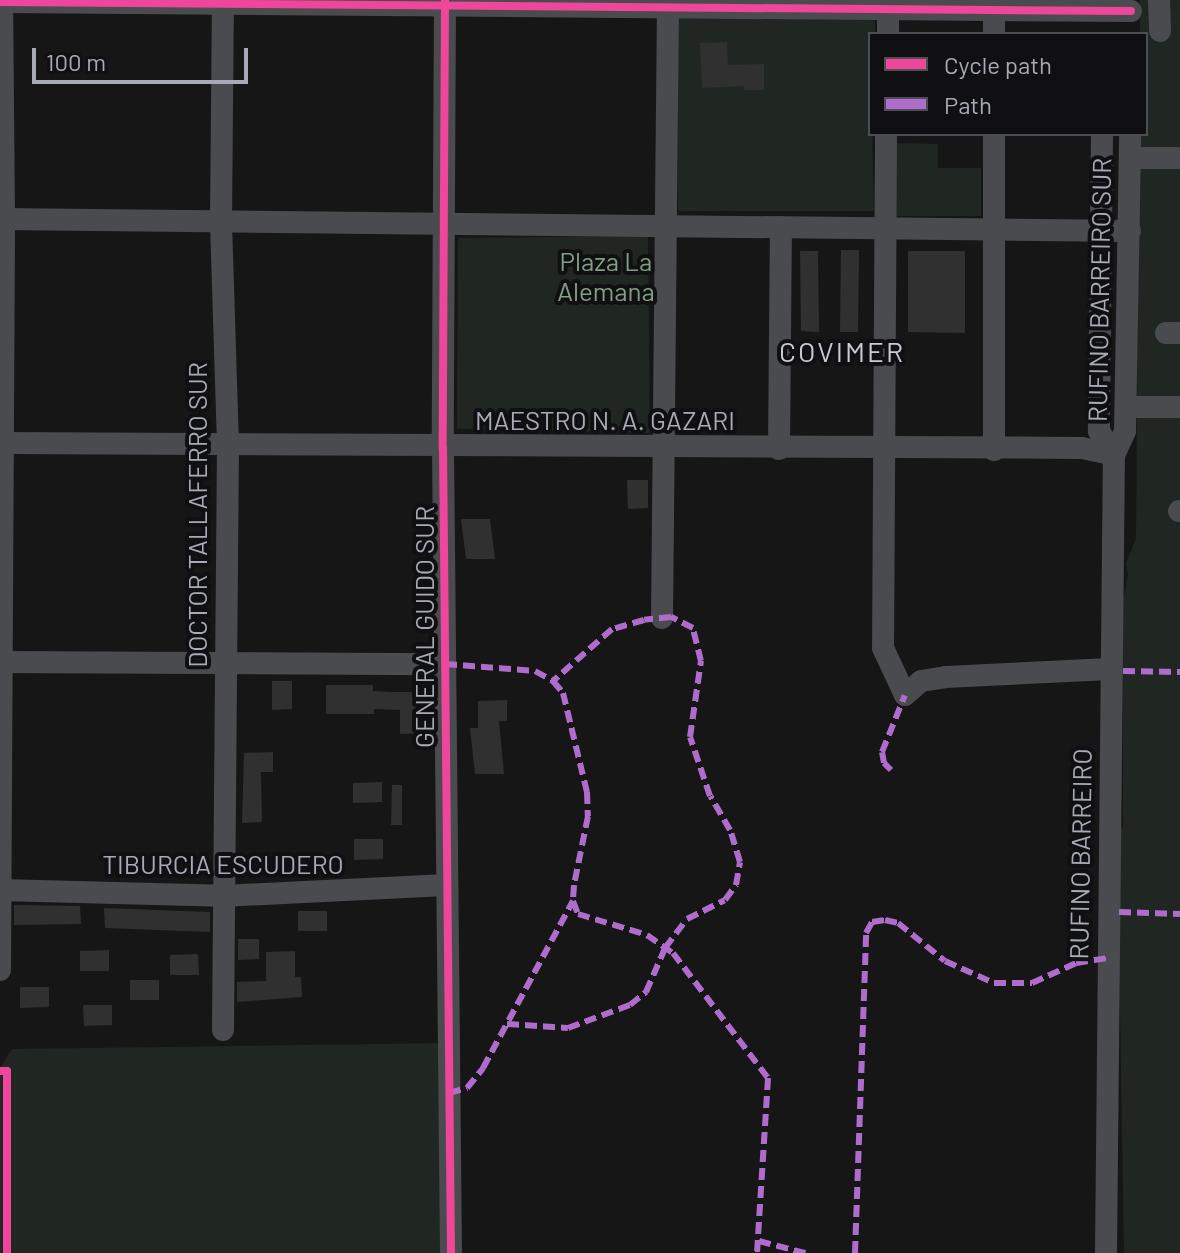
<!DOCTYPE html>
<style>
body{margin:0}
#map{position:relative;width:1180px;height:1253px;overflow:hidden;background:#161616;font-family:Barlow,sans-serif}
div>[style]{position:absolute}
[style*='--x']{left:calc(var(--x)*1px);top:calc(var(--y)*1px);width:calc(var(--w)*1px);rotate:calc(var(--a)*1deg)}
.green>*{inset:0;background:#202621}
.building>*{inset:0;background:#303031}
.minor>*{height:22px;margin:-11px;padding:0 11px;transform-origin:11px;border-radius:11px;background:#4a4b4f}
.quiet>*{height:6px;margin-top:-3px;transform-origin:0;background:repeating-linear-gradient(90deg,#b06ccc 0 12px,transparent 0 18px)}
.cycleway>*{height:8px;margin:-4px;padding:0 4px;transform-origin:4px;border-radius:4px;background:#ed469a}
span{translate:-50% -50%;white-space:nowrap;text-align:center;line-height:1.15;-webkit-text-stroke:8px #101012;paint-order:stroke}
.park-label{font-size:26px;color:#819f86}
.street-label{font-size:26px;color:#a8abb5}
.neighbourhood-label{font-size:28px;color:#c9cad2;letter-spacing:2px}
.legend{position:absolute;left:868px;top:32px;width:280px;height:104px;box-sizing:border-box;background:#101012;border:2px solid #4d4e53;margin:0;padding:10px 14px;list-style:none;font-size:24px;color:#a8abb5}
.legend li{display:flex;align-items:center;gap:16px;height:40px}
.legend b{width:40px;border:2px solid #4d4e53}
.scale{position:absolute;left:32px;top:48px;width:216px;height:36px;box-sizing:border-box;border:4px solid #a8abb5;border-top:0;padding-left:10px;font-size:24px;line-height:28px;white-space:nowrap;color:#a8abb5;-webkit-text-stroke:6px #101012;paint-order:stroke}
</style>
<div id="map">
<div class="green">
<div style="clip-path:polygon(1140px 0,1180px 0,1180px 1253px,1124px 1253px,1117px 832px,1123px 827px,1123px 600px,1128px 575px,1126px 563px,1136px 539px,1139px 134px,1146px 134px,1146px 34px,1140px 34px)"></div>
<div style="clip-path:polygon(678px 19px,875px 19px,875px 34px,870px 34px,874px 211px,678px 211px)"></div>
<div style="clip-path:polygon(896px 143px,938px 144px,938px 168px,981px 168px,981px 216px,895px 216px)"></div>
<div style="clip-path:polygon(648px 236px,650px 433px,457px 429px,458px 238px)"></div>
<div style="clip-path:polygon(448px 1043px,451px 1253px,0 1253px,0 1068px,12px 1049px)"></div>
</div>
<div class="building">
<div style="clip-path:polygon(727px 42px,728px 65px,764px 64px,764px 90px,744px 90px,744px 86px,702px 88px,700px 43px)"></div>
<div style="clip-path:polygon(841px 250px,859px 250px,858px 332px,840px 332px)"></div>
<div style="clip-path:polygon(800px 251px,818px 251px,819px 332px,801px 331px)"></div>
<div style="clip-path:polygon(908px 251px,965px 251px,965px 333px,908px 332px)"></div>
<div style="clip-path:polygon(627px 480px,648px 480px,648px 508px,628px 509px)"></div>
<div style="clip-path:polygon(461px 519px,490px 519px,495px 559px,466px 559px)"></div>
<div style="clip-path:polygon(272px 681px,292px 681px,292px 709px,272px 710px)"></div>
<div style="clip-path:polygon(326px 685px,373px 685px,373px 691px,391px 692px,431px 692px,429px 733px,400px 734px,400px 710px,374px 709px,374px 714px,326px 714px)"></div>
<div style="clip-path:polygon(507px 700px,507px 721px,499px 721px,504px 774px,475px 774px,470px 728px,478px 728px,478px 701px)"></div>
<div style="clip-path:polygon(273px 752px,273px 772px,261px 772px,262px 822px,242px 823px,244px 753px)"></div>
<div style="clip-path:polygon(382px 782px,382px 802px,353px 803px,353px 783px)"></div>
<div style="clip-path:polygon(392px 785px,402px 785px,402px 825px,391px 825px)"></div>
<div style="clip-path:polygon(354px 839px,383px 839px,383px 859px,354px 860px)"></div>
<div style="clip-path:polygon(14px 905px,80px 906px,81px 924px,14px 925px)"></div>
<div style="clip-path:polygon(104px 908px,210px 912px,210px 932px,105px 928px)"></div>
<div style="clip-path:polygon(298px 911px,327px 911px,327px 931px,298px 931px)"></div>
<div style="clip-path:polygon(238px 939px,259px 939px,259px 959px,238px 960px)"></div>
<div style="clip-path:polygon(109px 950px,109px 971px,80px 971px,80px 951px)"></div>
<div style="clip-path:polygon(295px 951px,295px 977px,301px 977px,302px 997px,237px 1002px,237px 982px,266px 981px,266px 952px)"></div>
<div style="clip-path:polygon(198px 954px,199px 975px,170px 975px,170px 955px)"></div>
<div style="clip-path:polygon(130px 980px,159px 980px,159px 1000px,130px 1000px)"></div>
<div style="clip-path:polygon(20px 987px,49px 987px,49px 1007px,20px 1008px)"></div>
<div style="clip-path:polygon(83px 1005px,112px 1005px,112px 1025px,84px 1026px)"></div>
</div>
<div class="minor">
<div style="--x:445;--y:0;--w:448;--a:90.3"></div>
<div style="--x:443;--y:448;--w:805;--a:89.43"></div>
<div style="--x:1159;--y:0;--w:31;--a:88"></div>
<div style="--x:0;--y:2;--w:1131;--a:0.46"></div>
<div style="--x:888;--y:34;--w:34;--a:-90"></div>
<div style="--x:994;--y:34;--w:24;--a:-90"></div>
<div style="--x:886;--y:134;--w:514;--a:90.33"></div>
<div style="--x:883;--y:648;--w:52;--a:64.9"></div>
<div style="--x:905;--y:695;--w:21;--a:-41"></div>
<div style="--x:921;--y:681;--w:25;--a:-9"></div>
<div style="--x:946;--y:677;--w:164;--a:-2.8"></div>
<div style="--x:1102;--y:134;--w:297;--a:90.6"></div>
<div style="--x:1099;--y:431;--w:28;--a:58"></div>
<div style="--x:1130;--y:158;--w:50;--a:0"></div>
<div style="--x:0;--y:219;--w:1130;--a:0.61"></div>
<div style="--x:1166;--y:333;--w:14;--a:0"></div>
<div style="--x:1126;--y:407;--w:54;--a:0"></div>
<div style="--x:0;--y:443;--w:1082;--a:0.26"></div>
<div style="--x:1082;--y:448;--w:33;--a:12"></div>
<div style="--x:779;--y:449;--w:222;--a:-89.5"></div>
<div style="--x:994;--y:450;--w:316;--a:-90"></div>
<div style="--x:1179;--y:511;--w:1;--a:0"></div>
<div style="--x:662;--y:618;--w:618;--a:-89.44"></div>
<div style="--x:0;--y:662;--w:445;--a:0.3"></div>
<div style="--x:0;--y:890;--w:222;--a:1.5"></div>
<div style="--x:222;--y:896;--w:224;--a:-2.8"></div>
<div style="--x:0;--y:970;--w:751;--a:-89.69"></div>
<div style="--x:4;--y:219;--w:219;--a:-90.5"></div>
<div style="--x:223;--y:1030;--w:585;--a:-89.51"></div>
<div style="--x:228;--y:445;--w:224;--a:-91.8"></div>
<div style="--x:221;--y:221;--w:221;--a:-89.5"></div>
<div style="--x:1106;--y:1253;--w:798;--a:-89.43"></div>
<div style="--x:1114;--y:455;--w:26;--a:-65"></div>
<div style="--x:1125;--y:431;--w:297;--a:-89"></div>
</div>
<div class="quiet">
<div style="--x:445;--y:664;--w:90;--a:4.4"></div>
<div style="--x:535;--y:671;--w:21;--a:29"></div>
<div style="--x:553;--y:681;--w:16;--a:50"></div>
<div style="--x:563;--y:693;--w:102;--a:76.4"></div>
<div style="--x:587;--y:792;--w:24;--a:88"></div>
<div style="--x:588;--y:816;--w:70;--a:101.5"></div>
<div style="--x:574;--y:885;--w:16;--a:94"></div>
<div style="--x:573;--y:901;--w:14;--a:69"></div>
<div style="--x:578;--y:914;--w:72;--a:16.9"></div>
<div style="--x:647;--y:935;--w:32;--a:35"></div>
<div style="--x:673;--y:953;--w:157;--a:52.8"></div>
<div style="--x:768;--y:1078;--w:175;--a:93.6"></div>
<div style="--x:1123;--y:671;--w:57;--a:1"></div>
<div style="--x:891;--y:770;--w:10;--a:-135"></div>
<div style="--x:884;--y:763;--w:11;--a:-100"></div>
<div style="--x:882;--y:752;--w:61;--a:-68"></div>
<div style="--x:1119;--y:912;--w:61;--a:1.9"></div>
<div style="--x:507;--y:1024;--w:61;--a:3.8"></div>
<div style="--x:568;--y:1028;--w:66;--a:-20.4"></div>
<div style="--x:630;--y:1005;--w:21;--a:-39"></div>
<div style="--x:646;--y:992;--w:48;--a:-66.6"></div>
<div style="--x:665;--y:948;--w:36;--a:-53"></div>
<div style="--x:687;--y:919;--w:42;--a:-26.6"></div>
<div style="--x:725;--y:900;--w:19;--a:-54"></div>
<div style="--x:736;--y:885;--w:23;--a:-80"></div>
<div style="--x:740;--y:862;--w:34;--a:-107"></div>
<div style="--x:730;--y:830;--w:39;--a:-120"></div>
<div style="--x:710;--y:796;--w:62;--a:-108.7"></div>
<div style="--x:690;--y:737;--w:77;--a:-81.8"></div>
<div style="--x:701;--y:661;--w:34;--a:-104"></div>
<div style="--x:693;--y:628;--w:25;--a:-153"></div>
<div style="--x:671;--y:617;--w:27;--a:174"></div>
<div style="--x:644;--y:620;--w:33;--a:164"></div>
<div style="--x:612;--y:629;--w:79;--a:138.6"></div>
<div style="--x:449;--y:1093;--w:19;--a:-16"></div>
<div style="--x:467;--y:1088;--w:26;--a:-51"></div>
<div style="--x:483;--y:1068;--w:190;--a:-61.7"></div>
<div style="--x:759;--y:1241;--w:48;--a:14.6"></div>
<div style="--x:855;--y:1253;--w:320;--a:-88"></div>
<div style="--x:866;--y:933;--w:13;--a:-61"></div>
<div style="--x:872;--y:922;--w:13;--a:-9"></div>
<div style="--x:885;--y:920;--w:13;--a:13"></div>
<div style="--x:898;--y:923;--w:60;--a:39"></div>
<div style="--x:945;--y:961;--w:54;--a:24.2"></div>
<div style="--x:994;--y:983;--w:38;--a:0"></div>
<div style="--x:1032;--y:983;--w:48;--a:-24.4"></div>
<div style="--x:1076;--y:963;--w:31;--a:-9"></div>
</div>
<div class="cycleway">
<div style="--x:445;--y:0;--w:448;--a:90.3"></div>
<div style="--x:443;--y:448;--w:805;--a:89.43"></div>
<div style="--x:0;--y:2;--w:1131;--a:0.46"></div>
<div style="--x:0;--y:1071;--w:7;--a:0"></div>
<div style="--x:7;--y:1071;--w:182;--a:90"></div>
</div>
<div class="park-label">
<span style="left:606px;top:276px">Plaza La<br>Alemana</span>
</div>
<div class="street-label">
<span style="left:1099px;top:290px;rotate:-89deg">RUFINO BARREIRO SUR</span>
<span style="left:605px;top:420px">MAESTRO N. A. GAZARI</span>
<span style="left:197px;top:515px;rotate:-90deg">DOCTOR TALLAFERRO SUR</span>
<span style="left:424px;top:627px;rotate:-90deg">GENERAL GUIDO SUR</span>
<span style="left:1080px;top:854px;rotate:-89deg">RUFINO BARREIRO</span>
<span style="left:223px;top:864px">TIBURCIA ESCUDERO</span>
</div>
<div class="neighbourhood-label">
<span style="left:842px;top:351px">COVIMER</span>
</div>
<ul class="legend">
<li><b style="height:10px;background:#ed469a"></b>Cycle path</li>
<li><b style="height:10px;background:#b06ccc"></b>Path</li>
</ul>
<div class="scale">100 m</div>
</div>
